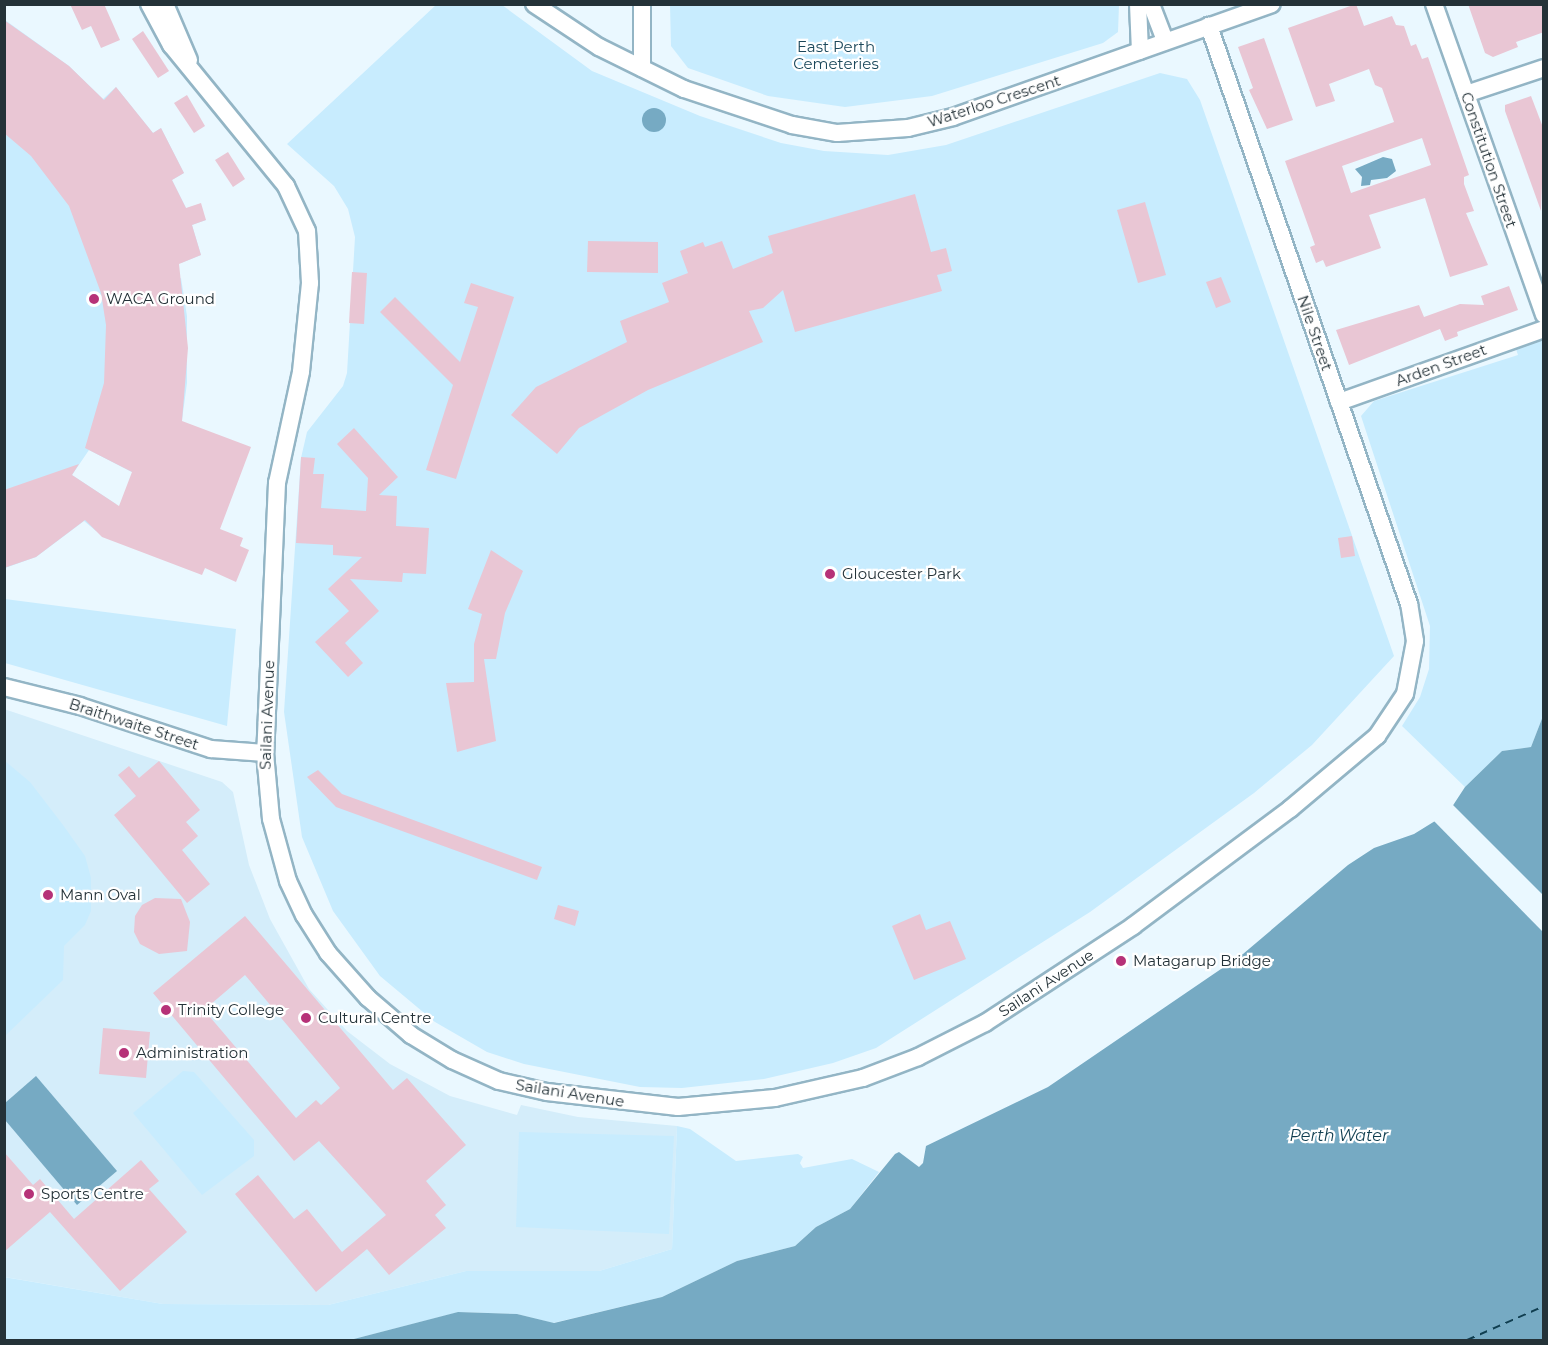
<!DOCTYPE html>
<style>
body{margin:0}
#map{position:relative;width:1548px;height:1345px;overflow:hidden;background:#eaf8ff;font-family:Montserrat,sans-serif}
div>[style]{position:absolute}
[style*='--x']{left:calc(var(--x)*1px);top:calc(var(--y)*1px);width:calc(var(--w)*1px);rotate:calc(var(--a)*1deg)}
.built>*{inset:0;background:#d4edfa}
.green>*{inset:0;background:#c8ecfe}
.water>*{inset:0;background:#76aac3}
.round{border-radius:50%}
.pier>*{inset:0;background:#eaf8ff}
.ferry>*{height:1.5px;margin-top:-0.75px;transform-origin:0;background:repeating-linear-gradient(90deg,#103e50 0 8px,transparent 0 14px)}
.building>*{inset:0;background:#e9c6d4}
.roads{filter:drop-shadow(2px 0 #93b5c5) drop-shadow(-2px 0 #93b5c5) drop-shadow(0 2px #93b5c5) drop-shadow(0 -2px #93b5c5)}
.minor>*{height:16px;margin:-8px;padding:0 8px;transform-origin:8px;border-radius:8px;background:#fff}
.dots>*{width:16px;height:16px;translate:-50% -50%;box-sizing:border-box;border:3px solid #fff;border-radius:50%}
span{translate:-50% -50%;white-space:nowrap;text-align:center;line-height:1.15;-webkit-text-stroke:4.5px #fff;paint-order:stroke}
.park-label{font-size:15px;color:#1c485b}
.street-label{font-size:15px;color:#243238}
.poi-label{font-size:15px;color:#243238}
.left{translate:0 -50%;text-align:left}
.water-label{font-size:16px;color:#103e50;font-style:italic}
.frame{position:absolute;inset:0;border:6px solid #243238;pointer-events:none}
</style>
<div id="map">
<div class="built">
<div style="clip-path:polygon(4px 709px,222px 782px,233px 792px,249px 865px,270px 919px,309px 989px,347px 1031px,390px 1064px,450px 1096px,517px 1115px,521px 1105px,578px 1117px,677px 1126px,672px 1249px,599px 1271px,466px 1271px,328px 1305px,163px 1304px,5px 1277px)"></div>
</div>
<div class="green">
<div style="clip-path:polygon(436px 5px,502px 5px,592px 71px,700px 116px,781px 143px,824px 151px,888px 155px,946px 145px,1160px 73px,1187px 79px,1200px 100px,1394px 656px,1312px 745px,1254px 793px,1090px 912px,876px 1048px,833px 1063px,764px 1079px,682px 1088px,640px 1087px,524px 1064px,487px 1052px,435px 1022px,380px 976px,333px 911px,302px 837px,284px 712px,301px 458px,307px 432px,343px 386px,347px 373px,355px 237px,348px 209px,334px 186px,287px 144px)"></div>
<div style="clip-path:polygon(670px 5px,1119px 4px,1119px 5px,1118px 32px,1103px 43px,932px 96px,845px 107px,768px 96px,688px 68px,671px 46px)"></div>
<div style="clip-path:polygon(5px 20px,69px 66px,103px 99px,116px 87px,153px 133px,161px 128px,184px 173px,172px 180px,186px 208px,206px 220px,192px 225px,201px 255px,181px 263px,177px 250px,169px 282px,181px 278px,187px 316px,187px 383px,182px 420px,161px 487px,89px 450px,72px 475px,116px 504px,96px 531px,84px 521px,36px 557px,5px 568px)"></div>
<div style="clip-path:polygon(1543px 340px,1543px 716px,1531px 747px,1502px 751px,1465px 787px,1402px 726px,1420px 697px,1429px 669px,1430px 626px,1361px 416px,1374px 401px,1518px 355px,1516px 349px)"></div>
<div style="clip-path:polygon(5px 599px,236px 629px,227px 726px,5px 663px)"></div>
<div style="clip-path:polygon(5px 761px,30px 782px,63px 825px,85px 856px,91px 878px,91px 911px,85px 925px,64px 946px,63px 980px,5px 1036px)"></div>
<div style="clip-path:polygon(183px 1071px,194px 1072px,254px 1140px,254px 1156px,202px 1195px,133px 1113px)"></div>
<div style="clip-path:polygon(677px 1126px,690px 1129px,736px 1161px,798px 1154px,803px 1157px,800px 1163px,803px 1168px,852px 1159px,879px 1172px,850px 1209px,816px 1227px,795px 1246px,737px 1261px,662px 1297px,553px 1323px,517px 1314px,459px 1312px,350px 1340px,5px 1340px,4px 1277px,163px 1304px,328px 1305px,466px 1271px,599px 1271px,672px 1249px)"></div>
<div style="clip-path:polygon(519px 1132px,674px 1136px,669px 1234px,516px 1227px)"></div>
</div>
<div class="water">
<div class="round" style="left:642px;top:108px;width:24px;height:24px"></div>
<div style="clip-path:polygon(1383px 157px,1392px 159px,1396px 171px,1387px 178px,1371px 180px,1370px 185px,1361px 186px,1362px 177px,1355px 169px)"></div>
<div style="clip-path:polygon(1543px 716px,1543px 1340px,350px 1340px,458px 1312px,517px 1314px,554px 1323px,662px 1297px,737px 1261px,795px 1246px,816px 1227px,850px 1209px,895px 1154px,899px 1152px,919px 1167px,923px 1163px,926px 1146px,1048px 1087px,1243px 954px,1348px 865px,1374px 848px,1414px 834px,1448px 813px,1465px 787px,1502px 751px,1531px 747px)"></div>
<div style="clip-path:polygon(36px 1076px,117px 1171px,77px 1205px,5px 1120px,5px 1103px)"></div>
</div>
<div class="pier">
<div style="clip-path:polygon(1451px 803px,1543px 895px,1543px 932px,1432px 819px)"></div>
</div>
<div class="ferry">
<div style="--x:1467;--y:1340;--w:84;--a:-23.8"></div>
</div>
<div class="building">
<div style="clip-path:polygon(70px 4px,104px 4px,120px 40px,101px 48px,91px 26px,82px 30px)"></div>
<div style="clip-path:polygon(evenodd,1356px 4px,1364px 26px,1392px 16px,1396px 25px,1404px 26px,1411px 46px,1416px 44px,1422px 59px,1428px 57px,1469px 175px,1464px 177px,1464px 184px,1474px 211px,1466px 213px,1488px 265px,1450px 277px,1425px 198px,1369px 215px,1381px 248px,1326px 267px,1323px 260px,1316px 263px,1310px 247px,1315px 245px,1285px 161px,1394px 122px,1382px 88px,1375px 85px,1369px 69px,1329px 84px,1335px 101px,1316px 107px,1288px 28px,1356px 4px,1422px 138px,1431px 165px,1351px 193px,1342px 166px,1422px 138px)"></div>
<div style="clip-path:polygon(1468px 4px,1544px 4px,1544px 32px,1516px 42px,1518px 47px,1493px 57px,1485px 53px)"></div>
<div style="clip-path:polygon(4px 20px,69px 66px,104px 100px,116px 87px,153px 133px,161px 128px,184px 173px,172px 180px,186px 208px,201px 203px,206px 220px,192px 225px,201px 255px,179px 264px,188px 348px,182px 421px,251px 447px,220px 529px,243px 538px,240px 546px,249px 550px,236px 582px,205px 568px,202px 575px,102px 537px,85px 520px,36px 557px,4px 568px,4px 490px,79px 464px,72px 475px,119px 506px,132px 472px,85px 448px,104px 383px,106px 325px,101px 293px,69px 206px,31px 156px,4px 133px)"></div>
<div style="clip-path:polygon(143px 31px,169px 71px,158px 78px,132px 39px)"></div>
<div style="clip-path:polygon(1264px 38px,1293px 120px,1267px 129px,1249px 90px,1253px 88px,1238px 47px)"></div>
<div style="clip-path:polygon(187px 95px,205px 126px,194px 133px,174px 103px)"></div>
<div style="clip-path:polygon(1531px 96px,1544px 130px,1541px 211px,1505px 111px,1505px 105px)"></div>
<div style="clip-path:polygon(228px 152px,245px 179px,233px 187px,215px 160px)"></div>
<div style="clip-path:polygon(915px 194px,931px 252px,946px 248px,952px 271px,937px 275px,942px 291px,795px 332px,783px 290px,763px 308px,749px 311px,763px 342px,648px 390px,579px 428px,557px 454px,511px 415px,536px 387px,627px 342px,620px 321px,669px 302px,662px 283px,688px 273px,680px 251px,703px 242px,705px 247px,722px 241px,733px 269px,773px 253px,768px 236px)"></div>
<div style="clip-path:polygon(1145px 202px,1166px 275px,1138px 283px,1117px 210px)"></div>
<div style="clip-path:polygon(588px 241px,658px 242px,658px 273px,587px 272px)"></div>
<div style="clip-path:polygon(352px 272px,367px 273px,364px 324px,349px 323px)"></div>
<div style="clip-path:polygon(1221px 277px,1231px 302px,1216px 308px,1206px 282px)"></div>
<div style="clip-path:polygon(471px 283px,514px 297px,456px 479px,426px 470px,453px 385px,380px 312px,395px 297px,460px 362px,478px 307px,464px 303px)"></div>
<div style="clip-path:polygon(1509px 286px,1518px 310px,1457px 332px,1458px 336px,1445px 341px,1440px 329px,1349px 365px,1336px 330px,1419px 305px,1424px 317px,1460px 304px,1484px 305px,1481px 296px)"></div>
<div style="clip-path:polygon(354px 428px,398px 477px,379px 495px,397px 496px,396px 526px,429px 528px,426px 574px,403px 573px,402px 582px,350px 579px,379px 611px,345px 643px,363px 663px,348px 677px,315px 642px,349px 611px,328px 589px,362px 557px,333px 555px,333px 545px,296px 543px,301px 457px,315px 458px,313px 474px,324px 474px,321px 508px,366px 511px,368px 478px,337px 444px)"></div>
<div style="clip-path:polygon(1352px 536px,1355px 556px,1341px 558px,1338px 538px)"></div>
<div style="clip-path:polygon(491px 550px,523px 571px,505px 613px,496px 659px,484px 659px,496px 741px,457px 752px,446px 683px,474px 682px,474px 644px,482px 614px,468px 609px)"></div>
<div style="clip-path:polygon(159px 761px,200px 810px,186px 822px,198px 836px,182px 850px,210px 884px,187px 903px,114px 815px,136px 796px,118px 775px,129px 766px,139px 778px)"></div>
<div style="clip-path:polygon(318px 770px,342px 794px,542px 867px,537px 880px,336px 807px,307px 777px)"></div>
<div style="clip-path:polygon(155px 898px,181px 899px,190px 922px,187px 951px,159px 954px,140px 944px,134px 932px,135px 916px,142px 905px)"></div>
<div style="clip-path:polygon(558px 905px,579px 911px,575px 926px,554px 919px)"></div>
<div style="clip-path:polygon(920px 914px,926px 930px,950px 921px,966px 959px,914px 980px,892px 926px)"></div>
<div style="clip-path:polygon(evenodd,245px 916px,393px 1090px,407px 1078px,466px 1145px,426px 1181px,446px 1205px,435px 1215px,446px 1228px,389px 1275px,367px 1249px,316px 1292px,235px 1194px,258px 1175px,294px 1219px,307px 1209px,342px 1252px,386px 1215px,319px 1141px,294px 1161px,153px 993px,245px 916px,245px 975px,340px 1088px,321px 1105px,316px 1100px,296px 1118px,204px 1010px,245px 975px)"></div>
<div style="clip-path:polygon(103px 1028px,150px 1032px,146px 1078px,99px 1074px)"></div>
<div style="clip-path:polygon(4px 1152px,33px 1185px,40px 1179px,74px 1219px,141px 1160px,159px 1181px,149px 1189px,187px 1232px,120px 1291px,50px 1212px,4px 1252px)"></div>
</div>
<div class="roads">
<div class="minor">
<div style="--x:149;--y:4;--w:47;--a:61.8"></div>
<div style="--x:171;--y:45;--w:182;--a:50.8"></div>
<div style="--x:286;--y:186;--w:50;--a:65"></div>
<div style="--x:307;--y:231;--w:52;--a:86.7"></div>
<div style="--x:310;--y:283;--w:89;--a:95.8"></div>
<div style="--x:301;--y:372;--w:114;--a:102.2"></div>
<div style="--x:277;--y:483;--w:270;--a:92.5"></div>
<div style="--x:265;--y:753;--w:66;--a:84.8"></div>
<div style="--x:271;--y:819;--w:64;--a:74.7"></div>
<div style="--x:288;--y:881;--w:38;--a:65"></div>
<div style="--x:304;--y:915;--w:45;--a:57.7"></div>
<div style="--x:328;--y:953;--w:60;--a:48.4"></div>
<div style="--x:368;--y:998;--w:57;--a:40.7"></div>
<div style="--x:411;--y:1035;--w:48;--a:31.4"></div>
<div style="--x:452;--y:1060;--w:51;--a:24.1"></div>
<div style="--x:499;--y:1081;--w:49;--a:12.9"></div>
<div style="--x:547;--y:1092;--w:132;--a:6.5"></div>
<div style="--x:678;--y:1107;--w:97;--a:-5.3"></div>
<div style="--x:775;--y:1098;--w:90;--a:-12.8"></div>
<div style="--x:863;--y:1078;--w:59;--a:-20.9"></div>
<div style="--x:918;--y:1057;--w:75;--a:-26.9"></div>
<div style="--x:985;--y:1023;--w:177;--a:-33.2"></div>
<div style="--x:1133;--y:926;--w:196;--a:-36.7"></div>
<div style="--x:1290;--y:809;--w:114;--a:-40"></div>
<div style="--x:1377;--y:736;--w:50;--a:-56.3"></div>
<div style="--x:1405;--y:694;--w:54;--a:-79.3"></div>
<div style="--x:1415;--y:641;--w:37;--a:-99"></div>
<div style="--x:1409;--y:604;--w:612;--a:-109.09"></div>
<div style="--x:165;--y:4;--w:61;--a:66.8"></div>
<div style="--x:534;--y:4;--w:78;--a:33.5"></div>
<div style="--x:599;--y:47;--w:95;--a:26.3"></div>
<div style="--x:684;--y:89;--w:114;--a:18.4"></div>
<div style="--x:792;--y:125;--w:46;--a:10.1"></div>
<div style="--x:837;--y:133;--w:71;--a:-4"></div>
<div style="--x:908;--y:128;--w:46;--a:-13.7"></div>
<div style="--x:953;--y:117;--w:338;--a:-19.5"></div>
<div style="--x:1138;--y:4;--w:47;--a:87.6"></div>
<div style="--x:1151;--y:4;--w:40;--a:69"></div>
<div style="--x:1434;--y:4;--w:330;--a:70.5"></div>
<div style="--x:642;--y:68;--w:64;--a:-90"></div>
<div style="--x:1466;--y:94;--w:82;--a:-18.4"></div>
<div style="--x:1339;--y:402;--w:218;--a:-19.6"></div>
<div style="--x:4;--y:687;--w:78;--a:14"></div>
<div style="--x:80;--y:706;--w:138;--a:18.2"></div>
<div style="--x:211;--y:749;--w:54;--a:4.2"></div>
</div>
</div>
<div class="dots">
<div style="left:94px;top:299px;background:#b63278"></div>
<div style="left:830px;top:574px;background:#b63278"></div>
<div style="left:48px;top:895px;background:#b63278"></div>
<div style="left:1121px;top:961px;background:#b63278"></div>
<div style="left:166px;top:1010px;background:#b63278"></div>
<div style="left:306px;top:1018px;background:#b63278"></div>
<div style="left:124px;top:1053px;background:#b63278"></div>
<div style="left:29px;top:1194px;background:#b63278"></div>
</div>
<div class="park-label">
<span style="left:836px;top:55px">East Perth<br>Cemeteries</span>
</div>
<div class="street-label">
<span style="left:994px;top:101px;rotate:-18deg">Waterloo Crescent</span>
<span style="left:1489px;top:160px;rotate:71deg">Constitution Street</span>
<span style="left:1315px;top:333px;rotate:71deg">Nile Street</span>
<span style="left:1441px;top:365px;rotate:-20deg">Arden Street</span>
<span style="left:267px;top:715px;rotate:-88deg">Sailani Avenue</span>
<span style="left:134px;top:724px;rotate:18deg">Braithwaite Street</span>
<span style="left:1046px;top:983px;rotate:-33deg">Sailani Avenue</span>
<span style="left:570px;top:1093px;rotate:9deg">Sailani Avenue</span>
</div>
<div class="poi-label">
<span class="left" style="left:106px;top:299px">WACA Ground</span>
<span class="left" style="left:842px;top:574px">Gloucester Park</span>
<span class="left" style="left:60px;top:895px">Mann Oval</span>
<span class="left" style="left:1133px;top:961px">Matagarup Bridge</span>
<span class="left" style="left:178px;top:1010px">Trinity College</span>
<span class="left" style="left:318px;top:1018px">Cultural Centre</span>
<span class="left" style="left:136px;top:1053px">Administration</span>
<span class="left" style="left:41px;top:1194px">Sports Centre</span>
</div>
<div class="water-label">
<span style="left:1339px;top:1136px">Perth Water</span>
</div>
<div class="frame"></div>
</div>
